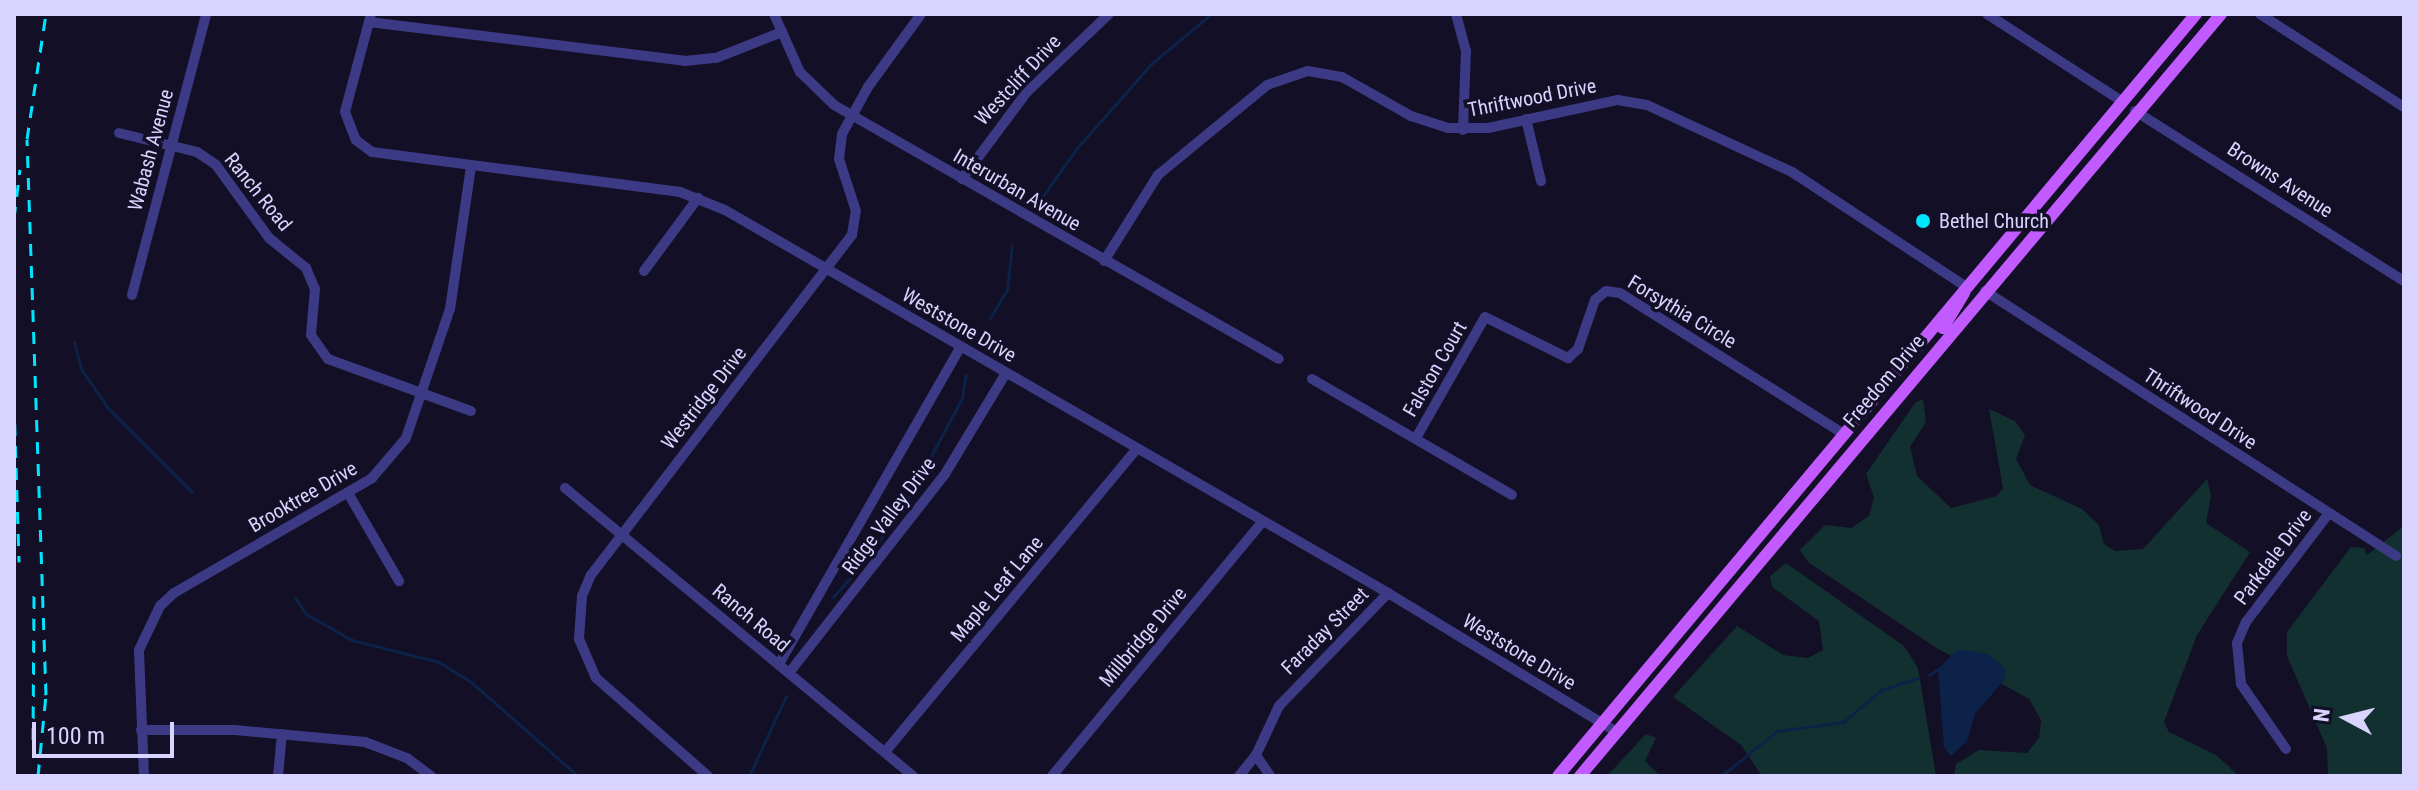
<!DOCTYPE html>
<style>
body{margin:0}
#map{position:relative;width:2418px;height:790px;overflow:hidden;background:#130f26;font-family:"Roboto Condensed",sans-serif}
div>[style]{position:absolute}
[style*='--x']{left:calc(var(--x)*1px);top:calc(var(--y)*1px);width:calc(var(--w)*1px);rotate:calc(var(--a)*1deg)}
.green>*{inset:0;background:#12302f}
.water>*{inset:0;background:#0c2248}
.stream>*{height:3px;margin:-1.5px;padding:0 1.5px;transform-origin:1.5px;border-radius:1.5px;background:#0c2248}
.minor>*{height:10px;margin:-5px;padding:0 5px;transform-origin:5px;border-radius:5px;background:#3d3a85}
.major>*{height:12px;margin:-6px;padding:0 6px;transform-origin:6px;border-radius:6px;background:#c25bff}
.rail>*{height:3px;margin-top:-1.5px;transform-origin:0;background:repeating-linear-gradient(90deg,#00e5ff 0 12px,transparent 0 22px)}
.dots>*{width:22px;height:22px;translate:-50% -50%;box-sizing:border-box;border:4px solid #130f26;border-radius:50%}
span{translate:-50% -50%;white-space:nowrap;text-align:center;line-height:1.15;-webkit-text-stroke:7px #130f26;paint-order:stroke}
.street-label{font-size:20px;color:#d9d4ff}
.poi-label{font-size:20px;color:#d9d4ff}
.left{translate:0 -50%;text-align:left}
.frame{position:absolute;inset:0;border:16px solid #d9d4ff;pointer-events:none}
.north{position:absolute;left:2306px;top:678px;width:80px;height:80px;-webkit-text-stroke:6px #130f26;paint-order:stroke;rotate:277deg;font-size:22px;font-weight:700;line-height:32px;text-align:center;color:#d9d4ff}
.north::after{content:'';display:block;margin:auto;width:28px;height:36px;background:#d9d4ff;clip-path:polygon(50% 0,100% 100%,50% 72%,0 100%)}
.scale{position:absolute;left:32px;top:722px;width:142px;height:36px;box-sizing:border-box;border:4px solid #d9d4ff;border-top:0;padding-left:10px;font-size:24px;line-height:28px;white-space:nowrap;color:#d9d4ff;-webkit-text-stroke:6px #130f26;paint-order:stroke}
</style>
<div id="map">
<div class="green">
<div style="clip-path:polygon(1923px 399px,1926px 422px,1910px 447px,1917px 476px,1951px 508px,1997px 496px,2003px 488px,1989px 409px,2015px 421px,2025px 435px,2016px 459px,2030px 485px,2082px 509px,2099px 525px,2104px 544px,2115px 551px,2143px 549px,2207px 479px,2211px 496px,2206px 523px,2250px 552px,2197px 635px,2164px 722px,2169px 732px,2216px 755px,2239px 776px,1954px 776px,1956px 764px,1979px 750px,2027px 753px,2039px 738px,2041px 720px,2029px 699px,1935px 647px,1808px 562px,1800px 550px,1825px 525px,1851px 528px,1869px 516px,1874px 497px,1866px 474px,1915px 403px)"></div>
<div style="clip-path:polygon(2404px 526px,2404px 776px,2328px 776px,2327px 748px,2287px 656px,2287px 632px,2351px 547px,2364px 548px,2367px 555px)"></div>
<div style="clip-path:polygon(1786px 563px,1904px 646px,1918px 668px,1936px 776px,1762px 776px,1741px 745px,1673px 697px,1737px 626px,1783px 655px,1808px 658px,1823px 650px,1819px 621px,1772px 587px,1770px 576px)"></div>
<div style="clip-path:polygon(1646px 734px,1656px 738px,1645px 761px,1660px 776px,1607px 776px)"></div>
</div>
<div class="water">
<div style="clip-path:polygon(1958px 649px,1988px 654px,2006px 669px,2004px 680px,1975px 714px,1967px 741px,1951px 756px,1944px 747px,1938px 669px)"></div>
</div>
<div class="stream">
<div style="--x:1035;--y:207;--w:72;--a:-54.6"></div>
<div style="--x:1077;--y:148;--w:112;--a:-48.6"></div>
<div style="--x:1151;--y:64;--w:78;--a:-39.8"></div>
<div style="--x:990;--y:318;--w:33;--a:-59"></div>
<div style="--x:1007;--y:290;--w:45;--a:-83.7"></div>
<div style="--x:74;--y:342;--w:28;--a:75"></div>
<div style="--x:81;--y:369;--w:47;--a:55.3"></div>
<div style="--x:108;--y:408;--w:119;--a:45"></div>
<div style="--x:833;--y:597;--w:52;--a:-48.1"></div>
<div style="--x:868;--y:558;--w:73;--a:-56.1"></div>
<div style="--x:909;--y:497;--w:112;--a:-61.8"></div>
<div style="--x:962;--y:398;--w:24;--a:-81"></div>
<div style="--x:295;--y:598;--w:19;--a:55"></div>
<div style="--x:306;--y:614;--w:53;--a:29.5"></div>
<div style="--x:352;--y:640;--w:90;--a:14.2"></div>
<div style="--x:439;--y:662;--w:38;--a:32"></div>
<div style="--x:471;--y:682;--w:142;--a:41.3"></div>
<div style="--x:1929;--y:675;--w:11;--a:-34"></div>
<div style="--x:749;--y:776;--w:88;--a:-65.2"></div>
<div style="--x:1721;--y:776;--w:72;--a:-38.8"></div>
<div style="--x:1777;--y:731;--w:67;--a:-7.8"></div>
<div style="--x:1843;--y:722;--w:50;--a:-40.1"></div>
<div style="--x:1881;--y:690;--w:39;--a:-18"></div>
</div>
<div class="minor">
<div style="--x:371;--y:14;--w:101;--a:104.9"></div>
<div style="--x:345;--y:112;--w:30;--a:69"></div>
<div style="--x:356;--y:140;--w:20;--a:37"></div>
<div style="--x:372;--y:152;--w:311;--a:7.4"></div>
<div style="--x:680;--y:192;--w:48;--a:21.8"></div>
<div style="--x:725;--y:210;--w:766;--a:30.01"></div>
<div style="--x:1388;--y:593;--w:268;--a:31.3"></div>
<div style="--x:774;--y:14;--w:64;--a:65.9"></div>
<div style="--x:800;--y:72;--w:47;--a:44.1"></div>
<div style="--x:834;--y:105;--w:512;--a:29.72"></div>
<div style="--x:1456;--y:14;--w:38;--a:75"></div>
<div style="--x:1466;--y:51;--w:79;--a:92.2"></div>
<div style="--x:1987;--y:14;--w:158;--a:32.9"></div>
<div style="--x:2260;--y:14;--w:171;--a:32.9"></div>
<div style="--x:369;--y:22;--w:318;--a:7"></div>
<div style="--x:685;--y:61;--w:31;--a:-6"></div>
<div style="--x:716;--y:58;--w:71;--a:-21.5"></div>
<div style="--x:2135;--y:111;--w:318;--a:32.3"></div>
<div style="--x:1526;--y:119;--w:64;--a:76.4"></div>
<div style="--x:119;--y:133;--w:80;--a:13.7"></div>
<div style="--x:197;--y:152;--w:23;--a:34"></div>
<div style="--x:216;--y:165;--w:90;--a:54"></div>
<div style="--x:269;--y:238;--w:48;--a:39"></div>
<div style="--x:306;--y:268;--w:23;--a:67"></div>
<div style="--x:315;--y:289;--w:46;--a:95"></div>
<div style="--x:311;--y:335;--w:29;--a:55"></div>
<div style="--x:328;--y:359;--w:152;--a:20"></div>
<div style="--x:962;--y:179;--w:107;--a:-53.3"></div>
<div style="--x:1026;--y:93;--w:115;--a:-43.6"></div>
<div style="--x:1104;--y:261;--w:102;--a:-57.9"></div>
<div style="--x:1158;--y:175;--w:141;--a:-39.5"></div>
<div style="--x:1267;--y:85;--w:43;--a:-18.9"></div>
<div style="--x:1308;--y:71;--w:35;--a:10"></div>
<div style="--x:1342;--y:77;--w:79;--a:29.5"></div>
<div style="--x:1411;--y:116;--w:39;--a:18"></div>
<div style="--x:1448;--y:128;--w:40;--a:0"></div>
<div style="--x:1488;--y:128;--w:133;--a:-12.2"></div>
<div style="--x:1618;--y:100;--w:29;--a:10"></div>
<div style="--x:1647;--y:105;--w:160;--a:24.8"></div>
<div style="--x:1792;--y:172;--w:207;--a:33.4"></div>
<div style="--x:644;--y:271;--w:91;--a:-53.5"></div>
<div style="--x:1985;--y:291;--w:489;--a:32.8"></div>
<div style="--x:132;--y:295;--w:291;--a:-75.2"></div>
<div style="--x:1312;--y:379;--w:231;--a:30.1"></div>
<div style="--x:1416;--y:438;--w:139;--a:-60.3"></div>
<div style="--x:1485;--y:317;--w:93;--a:26.3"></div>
<div style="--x:1568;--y:358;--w:13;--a:-42"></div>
<div style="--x:1578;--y:349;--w:52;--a:-70.9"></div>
<div style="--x:1595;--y:300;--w:14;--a:-39"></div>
<div style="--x:1606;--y:291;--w:14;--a:8"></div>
<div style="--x:1620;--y:293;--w:265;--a:32.2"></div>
<div style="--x:565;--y:488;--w:452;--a:39.6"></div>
<div style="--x:348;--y:493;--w:102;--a:59.9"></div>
<div style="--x:779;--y:664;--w:364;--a:-60.2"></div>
<div style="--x:789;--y:673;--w:253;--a:-51.9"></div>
<div style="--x:945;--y:474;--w:118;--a:-58.9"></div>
<div style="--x:141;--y:730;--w:94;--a:0"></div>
<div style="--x:235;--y:730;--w:131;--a:5.3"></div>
<div style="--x:365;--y:742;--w:45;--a:20.9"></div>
<div style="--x:407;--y:758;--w:30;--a:37"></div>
<div style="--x:2286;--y:749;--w:79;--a:-124.7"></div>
<div style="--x:2241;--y:684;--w:41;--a:-95.6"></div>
<div style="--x:2237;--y:643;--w:23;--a:-67"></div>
<div style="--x:2246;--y:622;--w:137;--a:-52.7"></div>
<div style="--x:885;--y:752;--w:395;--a:-50.3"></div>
<div style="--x:1256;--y:755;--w:25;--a:56"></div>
<div style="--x:144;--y:776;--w:126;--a:-92.3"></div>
<div style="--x:139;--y:650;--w:49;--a:-64.5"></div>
<div style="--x:160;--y:606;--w:19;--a:-43"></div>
<div style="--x:174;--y:593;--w:229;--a:-30.1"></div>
<div style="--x:372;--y:478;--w:52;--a:-49.6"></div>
<div style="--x:406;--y:438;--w:136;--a:-71.2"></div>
<div style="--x:450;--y:309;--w:145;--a:-81.6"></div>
<div style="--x:278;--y:776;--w:42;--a:-84.6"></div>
<div style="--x:708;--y:776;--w:149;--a:-138.8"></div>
<div style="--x:596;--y:678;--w:43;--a:-113.6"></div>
<div style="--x:579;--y:639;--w:43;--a:-86"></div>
<div style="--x:582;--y:596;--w:23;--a:-67"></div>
<div style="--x:591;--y:575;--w:429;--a:-52.5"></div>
<div style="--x:852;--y:235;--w:24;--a:-81"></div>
<div style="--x:856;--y:211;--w:55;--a:-108.1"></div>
<div style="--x:839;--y:159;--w:25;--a:-83"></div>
<div style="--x:842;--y:134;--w:54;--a:-61"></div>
<div style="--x:868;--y:87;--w:90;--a:-54"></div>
<div style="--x:1052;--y:776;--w:331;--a:-50.4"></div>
<div style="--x:1239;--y:776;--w:27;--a:-51"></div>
<div style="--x:1256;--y:755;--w:54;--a:-64.9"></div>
<div style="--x:1279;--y:706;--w:157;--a:-46"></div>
</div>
<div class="major">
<div style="--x:1943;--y:328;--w:41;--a:-59"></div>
<div style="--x:1558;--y:776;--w:994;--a:-50.06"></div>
<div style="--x:1580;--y:776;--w:996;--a:-49.93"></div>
</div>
<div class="rail">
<div style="--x:14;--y:218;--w:49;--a:-83"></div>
<div style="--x:14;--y:402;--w:160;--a:88.2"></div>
<div style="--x:33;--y:740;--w:148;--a:-89.6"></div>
<div style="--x:38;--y:776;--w:81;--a:-84.4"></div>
<div style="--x:46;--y:695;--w:556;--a:-91.96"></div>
<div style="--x:27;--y:139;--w:126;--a:-81.4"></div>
</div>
<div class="dots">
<div style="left:1923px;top:221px;background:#00e5ff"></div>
</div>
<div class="street-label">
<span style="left:1018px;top:80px;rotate:-47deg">Westcliff Drive</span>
<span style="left:1532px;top:98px;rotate:-11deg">Thriftwood Drive</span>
<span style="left:151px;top:150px;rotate:-75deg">Wabash Avenue</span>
<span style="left:2280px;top:180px;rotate:33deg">Browns Avenue</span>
<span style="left:1017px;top:190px;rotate:30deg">Interurban Avenue</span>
<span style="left:258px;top:192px;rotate:51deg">Ranch Road</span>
<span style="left:1682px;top:312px;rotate:31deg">Forsythia Circle</span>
<span style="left:959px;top:325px;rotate:30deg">Weststone Drive</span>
<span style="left:1435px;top:369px;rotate:-60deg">Falston Court</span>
<span style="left:1884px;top:381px;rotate:-50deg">Freedom Drive</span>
<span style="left:704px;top:398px;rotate:-52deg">Westridge Drive</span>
<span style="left:2200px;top:409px;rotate:33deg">Thriftwood Drive</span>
<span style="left:303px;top:497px;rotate:-30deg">Brooktree Drive</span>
<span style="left:889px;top:516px;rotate:-53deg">Ridge Valley Drive</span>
<span style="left:2273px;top:557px;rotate:-53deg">Parkdale Drive</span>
<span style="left:997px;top:589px;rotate:-50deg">Maple Leaf Lane</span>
<span style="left:751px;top:618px;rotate:40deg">Ranch Road</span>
<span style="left:1325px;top:631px;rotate:-45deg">Faraday Street</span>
<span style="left:1143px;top:637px;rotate:-50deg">Millbridge Drive</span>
<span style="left:1519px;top:652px;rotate:31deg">Weststone Drive</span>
</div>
<div class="poi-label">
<span class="left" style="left:1939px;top:221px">Bethel Church</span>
</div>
<div class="frame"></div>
<div class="north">N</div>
<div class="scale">100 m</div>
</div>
